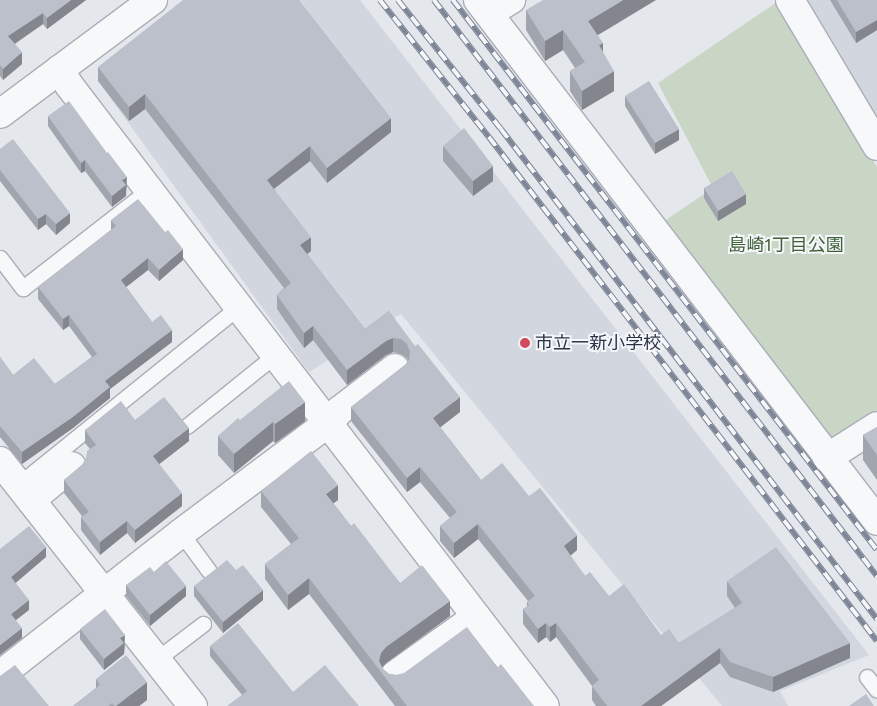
<!DOCTYPE html>
<meta charset="utf-8">
<style>
body{margin:0}
#map{position:relative;width:877px;height:706px;overflow:hidden;background:#e4e7ec;font-family:Figtree,"Noto Sans JP",sans-serif}
div>[style]{position:absolute}
[style*='--x']{left:calc(var(--x)*1px);top:calc(var(--y)*1px);width:calc(var(--w)*1px);rotate:calc(var(--a)*1deg)}
.built>*{inset:0;background:#d2d6de}
.green>*{inset:0;background:#c9d6c5}
.roads{filter:drop-shadow(1px 0 #a9aeb7) drop-shadow(-1px 0 #a9aeb7) drop-shadow(0 1px #a9aeb7) drop-shadow(0 -1px #a9aeb7)}
.service>*{height:15px;margin:-7.5px;padding:0 7.5px;transform-origin:7.5px;border-radius:7.5px;background:#f7f8fa}
.minor>*{height:28px;margin:-14px;padding:0 14px;transform-origin:14px;border-radius:14px;background:#f7f8fa}
.rail>*{height:5.5px;margin-top:-2.75px;transform-origin:0;background:repeating-linear-gradient(90deg,#f4f6f9 0 11px,#7d8696 0 22px);box-sizing:border-box;border-block:1px solid #7d8696}
.wall>*{inset:0;background:#a1a5ae}
.shaded-wall>*{inset:0;background:#83868d}
.building>*{inset:0;background:#bbc0ca}
.dots>*{width:14px;height:14px;translate:-50% -50%;box-sizing:border-box;border:2px solid #f4f6f9;border-radius:50%}
span{translate:-50% -50%;white-space:nowrap;text-align:center;line-height:1.15;-webkit-text-stroke:4px #f4f6f9;paint-order:stroke}
.park-label{font-size:18px;color:#3f6138}
.poi-label{font-size:18px;color:#2b3445}
.left{translate:0 -50%;text-align:left}
</style>
<div id="map">
<div class="built">
<div style="clip-path:polygon(202px 0,360px 0,869px 655px,780px 691px,788px 706px,722px 706px,401px 314px,309px 372px,98px 81px)"></div>
<div style="clip-path:polygon(808px 0,877px 0,877px 117px)"></div>
</div>
<div class="green">
<div style="clip-path:polygon(777px 2px,877px 167px,877px 420px,826px 450px,657px 226px,713px 188px,658px 83px)"></div>
</div>
<div class="roads">
<div class="service">
<div style="--x:0;--y:258;--w:38;--a:53"></div>
<div style="--x:23;--y:288;--w:160;--a:-37.9"></div>
<div style="--x:187;--y:426;--w:113;--a:-38.9"></div>
<div style="--x:19;--y:484;--w:282;--a:-38.9"></div>
<div style="--x:181;--y:533;--w:47;--a:53.6"></div>
<div style="--x:157;--y:659;--w:58;--a:-37.3"></div>
<div style="--x:867;--y:677;--w:16;--a:52"></div>
</div>
<div class="minor">
<div style="--x:478;--y:0;--w:656;--a:52.55"></div>
<div style="--x:790;--y:0;--w:170;--a:59.2"></div>
<div style="--x:489;--y:13;--w:26;--a:-31"></div>
<div style="--x:60;--y:69;--w:18;--a:61"></div>
<div style="--x:69;--y:85;--w:132;--a:52.7"></div>
<div style="--x:149;--y:190;--w:650;--a:52.5"></div>
<div style="--x:0;--y:114;--w:191;--a:-36.7"></div>
<div style="--x:827;--y:458;--w:59;--a:-32.6"></div>
<div style="--x:0;--y:461;--w:312;--a:51.8"></div>
<div style="--x:31;--y:500;--w:53;--a:-39.7"></div>
<div style="--x:0;--y:675;--w:230;--a:-38.1"></div>
<div style="--x:181;--y:533;--w:184;--a:-36.8"></div>
<div style="--x:328;--y:423;--w:18;--a:-47"></div>
<div style="--x:340;--y:410;--w:69;--a:-37.4"></div>
<div style="--x:395;--y:675;--w:100;--a:-35.6"></div>
</div>
</div>
<div class="rail">
<div style="--x:380;--y:0;--w:175;--a:51.5"></div>
<div style="--x:489;--y:137;--w:636;--a:52.41"></div>
<div style="--x:398;--y:0;--w:165;--a:51.4"></div>
<div style="--x:501;--y:129;--w:618;--a:52.5"></div>
<div style="--x:434;--y:0;--w:727;--a:52.44"></div>
<div style="--x:453;--y:0;--w:694;--a:52.37"></div>
</div>
<div class="wall">
<div style="clip-path:polygon(0 0,86px 0,47px 29px,43px 24px,15px 44px,22px 64px,3px 80px,0 76px)"></div>
<div style="clip-path:polygon(830px 0,877px 0,877px 30px,856px 43px)"></div>
<div style="clip-path:polygon(526px 10px,597px 35px,614px 91px,582px 110px,570px 91px,570px 71px,575px 68px,563px 50px,545px 61px,526px 30px)"></div>
<div style="clip-path:polygon(98px 67px,391px 132px,327px 183px,310px 161px,274px 189px,311px 251px,307px 254px,365px 329px,389px 311px,460px 412px,440px 427px,481px 480px,529px 496px,577px 550px,570px 556px,585px 576px,609px 596px,661px 635px,679px 643px,735px 608px,727px 596px,727px 581px,850px 658px,773px 692px,730px 677px,720px 663px,661px 706px,596px 706px,592px 700px,592px 686px,556px 637px,550px 642px,546px 637px,538px 643px,523px 624px,523px 609px,527px 607px,527px 602px,528px 601px,478px 539px,454px 558px,440px 541px,440px 526px,450px 518px,420px 482px,407px 492px,351px 421px,351px 407px,405px 365px,408px 361px,407px 358px,401px 354px,393px 352px,386px 355px,347px 385px,313px 340px,304px 348px,277px 309px,277px 295px,284px 288px,145px 109px,129px 121px,98px 81px)"></div>
<div style="clip-path:polygon(625px 96px,679px 140px,655px 154px,625px 106px)"></div>
<div style="clip-path:polygon(48px 116px,127px 187px,126px 188px,126px 196px,112px 207px,85px 171px,81px 173px,48px 126px)"></div>
<div style="clip-path:polygon(443px 146px,493px 181px,473px 196px,443px 161px)"></div>
<div style="clip-path:polygon(0 149px,70px 223px,56px 235px,46px 224px,38px 230px,0 181px)"></div>
<div style="clip-path:polygon(704px 188px,746px 204px,718px 221px,704px 198px)"></div>
<div style="clip-path:polygon(111px 220px,183px 260px,159px 281px,148px 270px,126px 287px,152px 322px,172px 342px,110px 389px,110px 398px,73px 428px,22px 464px,0 437px,0 357px,13px 375px,55px 384px,92px 357px,69px 326px,63px 330px,38px 299px,38px 287px,111px 230px)"></div>
<div style="clip-path:polygon(135px 420px,189px 441px,159px 464px,182px 506px,135px 543px,127px 533px,100px 555px,81px 530px,81px 517px,82px 516px,64px 493px,64px 480px,82px 465px,86px 459px,90px 449px,85px 443px,85px 430px)"></div>
<div style="clip-path:polygon(240px 420px,305px 421px,275px 443px,273px 441px,234px 473px,218px 455px,218px 436px)"></div>
<div style="clip-path:polygon(877px 427px,877px 480px,863px 460px,863px 435px)"></div>
<div style="clip-path:polygon(261px 491px,338px 500px,333px 503px,351px 526px,400px 583px,450px 616px,386px 663px,382px 667px,383px 669px,389px 674px,396px 675px,497px 668px,534px 706px,395px 706px,309px 594px,288px 610px,265px 579px,265px 564px,291px 544px,261px 507px)"></div>
<div style="clip-path:polygon(236px 570px,263px 600px,223px 633px,194px 596px,194px 586px)"></div>
<div style="clip-path:polygon(154px 572px,186px 596px,150px 626px,126px 596px,126px 585px)"></div>
<div style="clip-path:polygon(80px 629px,125px 645px,124px 654px,104px 670px,80px 639px)"></div>
<div style="clip-path:polygon(210px 646px,293px 692px,242px 695px,210px 656px)"></div>
<div style="clip-path:polygon(96px 679px,147px 700px,139px 706px,73px 706px,96px 688px)"></div>
</div>
<div class="shaded-wall">
<div style="clip-path:polygon(71px 0,86px 0,47px 29px,47px 18px)"></div>
<div style="clip-path:polygon(623px 0,656px 0,588px 41px,588px 21px)"></div>
<div style="clip-path:polygon(43px 13px,43px 24px,8px 48px,8px 36px)"></div>
<div style="clip-path:polygon(877px 20px,877px 30px,856px 43px,856px 32px)"></div>
<div style="clip-path:polygon(563px 30px,563px 50px,545px 61px,545px 41px)"></div>
<div style="clip-path:polygon(603px 43px,603px 63px,599px 45px)"></div>
<div style="clip-path:polygon(22px 52px,22px 64px,3px 80px,3px 69px)"></div>
<div style="clip-path:polygon(614px 71px,614px 91px,582px 110px,582px 91px)"></div>
<div style="clip-path:polygon(145px 94px,145px 109px,129px 121px,129px 107px)"></div>
<div style="clip-path:polygon(391px 118px,391px 132px,327px 183px,327px 168px)"></div>
<div style="clip-path:polygon(679px 129px,679px 140px,655px 154px,655px 143px)"></div>
<div style="clip-path:polygon(310px 146px,310px 161px,267px 194px,267px 180px)"></div>
<div style="clip-path:polygon(85px 160px,85px 171px,81px 173px,81px 163px)"></div>
<div style="clip-path:polygon(493px 166px,493px 181px,473px 196px,473px 181px)"></div>
<div style="clip-path:polygon(127px 177px,126px 196px,112px 207px,112px 196px,122px 180px)"></div>
<div style="clip-path:polygon(746px 194px,746px 204px,718px 221px,718px 211px)"></div>
<div style="clip-path:polygon(70px 213px,70px 223px,56px 235px,56px 224px)"></div>
<div style="clip-path:polygon(46px 214px,46px 224px,38px 230px,38px 219px)"></div>
<div style="clip-path:polygon(311px 237px,311px 251px,300px 260px,300px 245px)"></div>
<div style="clip-path:polygon(183px 249px,183px 260px,159px 281px,159px 270px)"></div>
<div style="clip-path:polygon(148px 258px,148px 270px,121px 291px,121px 280px)"></div>
<div style="clip-path:polygon(69px 315px,69px 326px,63px 330px,63px 319px)"></div>
<div style="clip-path:polygon(313px 326px,313px 340px,304px 348px,304px 333px)"></div>
<div style="clip-path:polygon(172px 330px,172px 342px,110px 389px,110px 398px,73px 428px,22px 464px,22px 452px,105px 381px)"></div>
<div style="clip-path:polygon(393px 338px,393px 352px,386px 355px,347px 385px,347px 370px,386px 341px)"></div>
<div style="clip-path:polygon(460px 397px,460px 412px,433px 433px,433px 418px)"></div>
<div style="clip-path:polygon(305px 402px,305px 421px,275px 443px,275px 424px)"></div>
<div style="clip-path:polygon(273px 422px,273px 441px,234px 473px,234px 454px)"></div>
<div style="clip-path:polygon(189px 428px,189px 441px,153px 469px,153px 456px)"></div>
<div style="clip-path:polygon(420px 467px,420px 482px,407px 492px,407px 478px)"></div>
<div style="clip-path:polygon(338px 485px,338px 500px,326px 509px,326px 494px)"></div>
<div style="clip-path:polygon(182px 493px,182px 506px,135px 543px,135px 530px)"></div>
<div style="clip-path:polygon(127px 521px,127px 533px,100px 555px,100px 542px)"></div>
<div style="clip-path:polygon(478px 524px,478px 539px,454px 558px,454px 543px)"></div>
<div style="clip-path:polygon(577px 535px,577px 550px,564px 561px,564px 546px)"></div>
<div style="clip-path:polygon(46px 547px,46px 557px,11px 587px,11px 577px)"></div>
<div style="clip-path:polygon(309px 578px,309px 594px,288px 610px,288px 595px)"></div>
<div style="clip-path:polygon(186px 586px,186px 596px,150px 626px,150px 615px)"></div>
<div style="clip-path:polygon(263px 590px,263px 600px,223px 633px,223px 622px)"></div>
<div style="clip-path:polygon(29px 600px,29px 610px,11px 624px,11px 614px)"></div>
<div style="clip-path:polygon(450px 601px,450px 616px,386px 663px,381px 668px,379px 661px,381px 653px,386px 647px)"></div>
<div style="clip-path:polygon(546px 623px,546px 637px,538px 643px,538px 629px)"></div>
<div style="clip-path:polygon(556px 623px,556px 637px,550px 642px,550px 627px)"></div>
<div style="clip-path:polygon(22px 628px,22px 638px,0 655px,0 645px)"></div>
<div style="clip-path:polygon(125px 635px,124px 654px,104px 670px,104px 659px,120px 638px)"></div>
<div style="clip-path:polygon(850px 643px,850px 658px,773px 692px,773px 677px)"></div>
<div style="clip-path:polygon(720px 648px,720px 663px,661px 706px,641px 706px)"></div>
<div style="clip-path:polygon(147px 682px,147px 700px,139px 706px,116px 706px)"></div>
</div>
<div class="building">
<div style="clip-path:polygon(0 0,71px 0,47px 18px,43px 13px,8px 36px,22px 52px,3px 69px,0 65px)"></div>
<div style="clip-path:polygon(183px 0,299px 0,391px 118px,327px 168px,310px 146px,267px 180px,311px 237px,300px 245px,365px 329px,389px 311px,415px 346px,418px 344px,460px 397px,433px 418px,481px 480px,502px 463px,529px 496px,540px 488px,577px 535px,564px 546px,585px 576px,590px 572px,609px 596px,624px 584px,661px 635px,669px 629px,679px 643px,742px 603px,727px 581px,776px 547px,850px 643px,773px 677px,730px 662px,720px 648px,641px 706px,607px 706px,592px 686px,599px 680px,556px 623px,550px 627px,546px 623px,538px 629px,523px 609px,529px 605px,527px 602px,535px 596px,478px 524px,454px 543px,440px 526px,457px 512px,420px 467px,407px 478px,351px 407px,405px 365px,409px 360px,410px 352px,407px 344px,401px 339px,393px 338px,386px 341px,347px 370px,313px 326px,304px 333px,277px 295px,291px 283px,145px 94px,129px 107px,98px 67px)"></div>
<div style="clip-path:polygon(543px 0,623px 0,588px 21px,603px 43px,599px 45px,614px 71px,582px 91px,570px 71px,585px 62px,563px 30px,545px 41px,526px 10px)"></div>
<div style="clip-path:polygon(837px 0,877px 0,877px 20px,856px 32px)"></div>
<div style="clip-path:polygon(649px 81px,679px 129px,655px 143px,625px 96px)"></div>
<div style="clip-path:polygon(69px 101px,107px 153px,108px 152px,127px 177px,122px 180px,126px 185px,112px 196px,85px 160px,81px 163px,48px 116px)"></div>
<div style="clip-path:polygon(464px 128px,493px 166px,473px 181px,443px 146px)"></div>
<div style="clip-path:polygon(13px 139px,70px 213px,56px 224px,46px 214px,38px 219px,0 170px,0 149px)"></div>
<div style="clip-path:polygon(732px 171px,746px 194px,718px 211px,704px 188px)"></div>
<div style="clip-path:polygon(138px 199px,165px 232px,168px 230px,183px 249px,159px 270px,148px 258px,121px 280px,152px 322px,161px 315px,172px 330px,105px 381px,110px 387px,73px 417px,22px 452px,0 426px,0 357px,13px 375px,34px 358px,55px 384px,97px 354px,69px 315px,63px 319px,38px 287px,116px 226px,111px 220px)"></div>
<div style="clip-path:polygon(289px 381px,305px 402px,275px 424px,273px 422px,234px 454px,218px 436px,238px 418px,240px 420px)"></div>
<div style="clip-path:polygon(164px 397px,189px 428px,153px 456px,182px 493px,135px 530px,127px 521px,100px 542px,81px 517px,89px 512px,64px 480px,82px 465px,86px 459px,87px 451px,96px 445px,85px 430px,121px 401px,135px 420px)"></div>
<div style="clip-path:polygon(877px 427px,877px 455px,863px 435px)"></div>
<div style="clip-path:polygon(311px 451px,338px 485px,326px 494px,351px 526px,354px 523px,400px 583px,422px 565px,450px 601px,386px 647px,381px 653px,379px 661px,383px 669px,389px 674px,396px 675px,404px 673px,467px 627px,497px 668px,501px 664px,534px 706px,407px 706px,309px 578px,288px 595px,265px 564px,299px 538px,261px 491px)"></div>
<div style="clip-path:polygon(29px 526px,46px 547px,11px 577px,29px 600px,11px 614px,22px 628px,0 645px,0 549px)"></div>
<div style="clip-path:polygon(227px 560px,236px 570px,243px 565px,263px 590px,223px 622px,194px 586px)"></div>
<div style="clip-path:polygon(166px 561px,186px 586px,150px 615px,126px 585px,150px 567px,154px 572px)"></div>
<div style="clip-path:polygon(105px 609px,125px 635px,120px 638px,124px 643px,104px 659px,80px 629px)"></div>
<div style="clip-path:polygon(238px 623px,293px 692px,325px 665px,359px 706px,227px 706px,247px 691px,210px 646px)"></div>
<div style="clip-path:polygon(126px 655px,147px 682px,116px 706px,114px 706px,112px 703px,108px 706px,73px 706px,100px 685px,96px 679px)"></div>
<div style="clip-path:polygon(15px 665px,49px 706px,0 706px,0 676px)"></div>
<div style="clip-path:polygon(866px 694px,874px 706px,849px 706px)"></div>
</div>
<div class="dots">
<div style="left:525px;top:343px;background:#d1495b"></div>
</div>
<div class="park-label">
<span style="left:786px;top:245px">島崎1丁目公園</span>
</div>
<div class="poi-label">
<span class="left" style="left:535px;top:343px">市立一新小学校</span>
</div>
</div>
